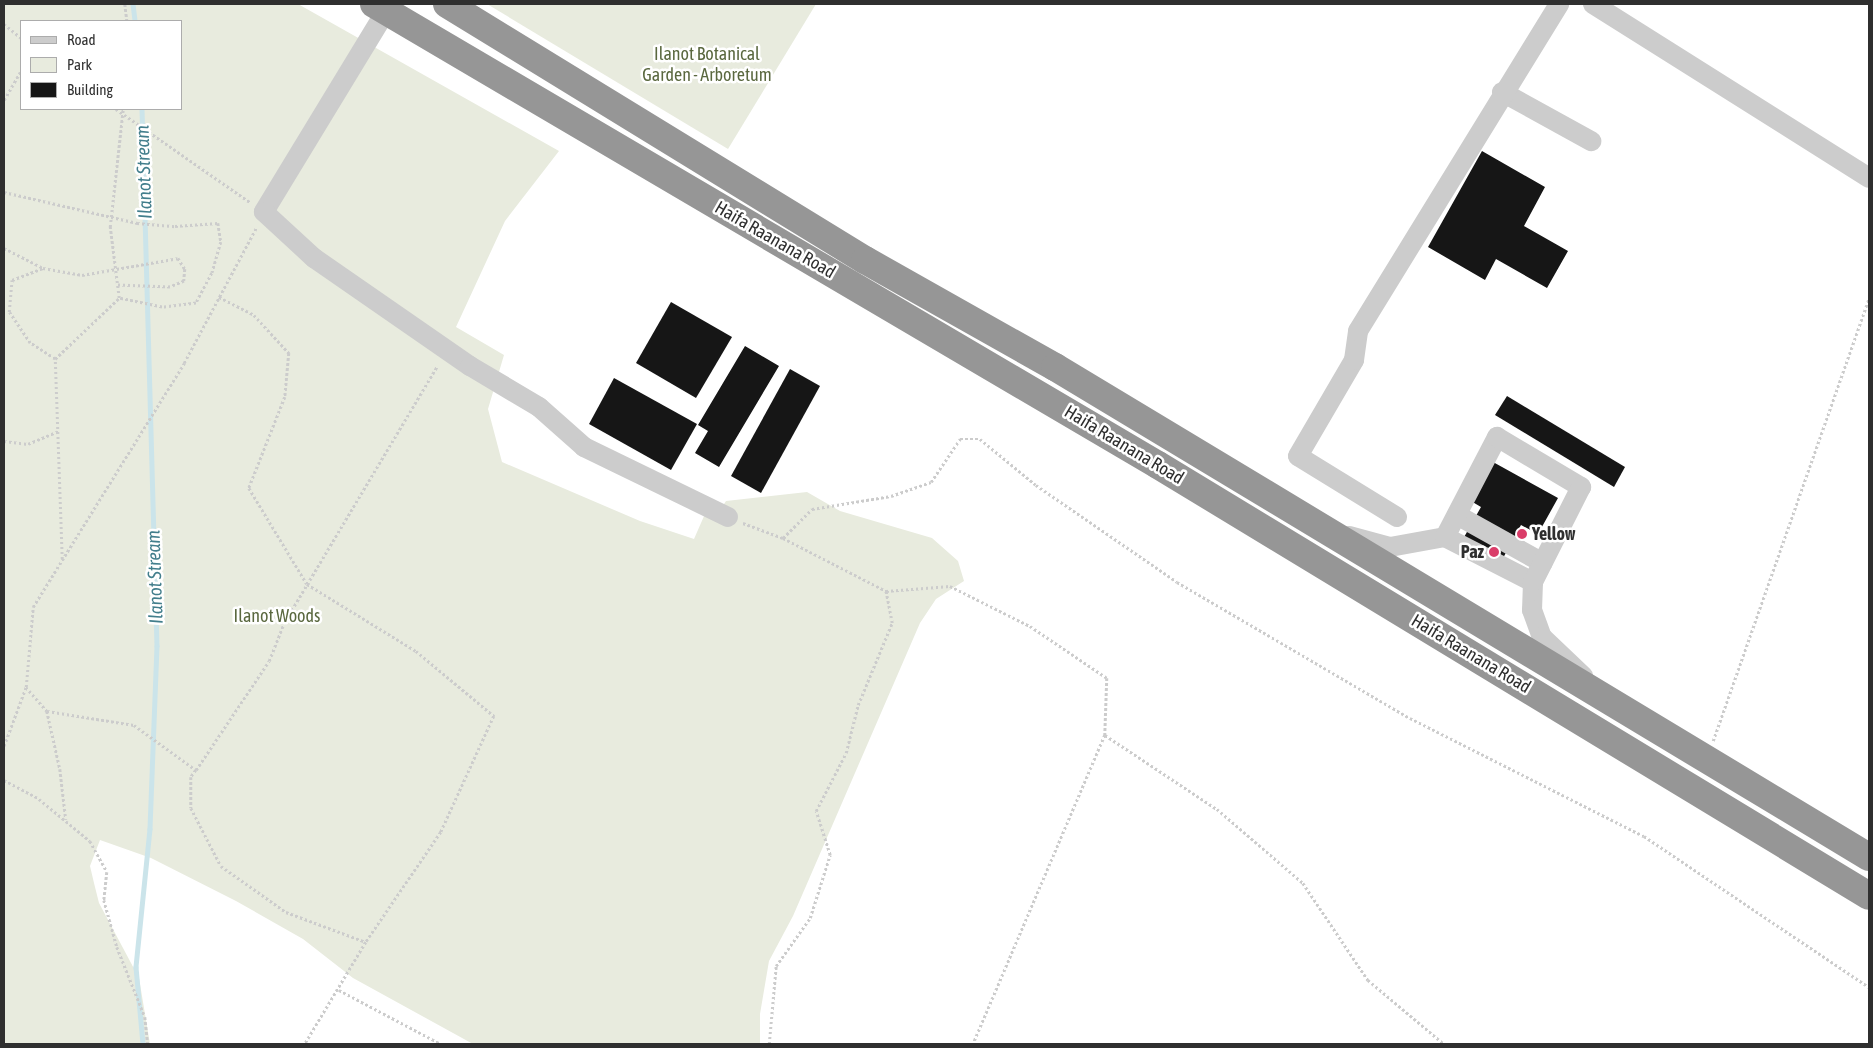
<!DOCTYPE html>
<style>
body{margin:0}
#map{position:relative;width:1873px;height:1048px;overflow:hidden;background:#fff;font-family:"Asap Condensed",sans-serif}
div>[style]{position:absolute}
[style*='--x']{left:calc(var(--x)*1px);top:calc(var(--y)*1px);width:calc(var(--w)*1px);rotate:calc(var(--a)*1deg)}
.green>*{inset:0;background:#e8ebde}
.stream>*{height:4.5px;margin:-2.25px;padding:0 2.25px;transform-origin:2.25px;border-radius:2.25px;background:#cbe4ea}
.building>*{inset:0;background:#161616}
.path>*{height:2.5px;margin-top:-1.25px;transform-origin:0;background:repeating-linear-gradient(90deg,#ccc 0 2.5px,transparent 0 5px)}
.minor>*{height:20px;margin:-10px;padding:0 10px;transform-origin:10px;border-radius:10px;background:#ccc}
.highway>*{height:28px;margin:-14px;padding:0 14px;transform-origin:14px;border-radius:14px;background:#969696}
.dots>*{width:14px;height:14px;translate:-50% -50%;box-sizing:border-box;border:2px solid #fff;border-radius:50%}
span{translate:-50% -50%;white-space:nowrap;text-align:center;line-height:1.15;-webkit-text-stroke:5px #fff;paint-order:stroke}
.park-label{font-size:18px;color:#5a683f}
.street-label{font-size:18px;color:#2f2f2f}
.poi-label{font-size:18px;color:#2f2f2f;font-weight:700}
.left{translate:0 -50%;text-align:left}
.right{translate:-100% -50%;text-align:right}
.water-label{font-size:19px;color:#427e8c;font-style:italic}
.frame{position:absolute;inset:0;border:5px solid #2f2f2f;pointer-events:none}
.legend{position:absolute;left:20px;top:20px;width:162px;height:90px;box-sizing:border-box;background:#fff;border:1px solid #acacac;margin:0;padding:6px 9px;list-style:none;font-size:15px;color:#2f2f2f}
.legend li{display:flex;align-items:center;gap:10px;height:25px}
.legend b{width:25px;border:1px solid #acacac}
</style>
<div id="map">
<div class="green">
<div style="clip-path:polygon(evenodd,4px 4px,298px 4px,559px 151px,505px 221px,456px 327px,504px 355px,488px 409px,502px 462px,640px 521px,694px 539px,708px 507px,718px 513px,726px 501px,807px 492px,840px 511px,932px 538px,958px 561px,964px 581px,936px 599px,920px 623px,793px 916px,769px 961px,760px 1014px,760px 1044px,473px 1044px,353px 978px,303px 939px,236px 901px,151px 858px,100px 840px,90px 866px,94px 883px,99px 903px,139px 978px,150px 1044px,4px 1044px,4px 4px,21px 21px,181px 21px,181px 109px,21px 109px,21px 21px)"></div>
<div style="clip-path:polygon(487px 4px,816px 4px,728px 149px)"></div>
</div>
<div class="stream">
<div style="--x:133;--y:4;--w:17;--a:83"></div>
<div style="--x:142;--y:109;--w:537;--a:88.4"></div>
<div style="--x:157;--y:646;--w:183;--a:92.2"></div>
<div style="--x:150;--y:829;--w:139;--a:95.8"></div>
<div style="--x:136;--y:967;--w:77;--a:84.8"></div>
</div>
<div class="building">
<div style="clip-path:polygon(1482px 151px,1545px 187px,1524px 226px,1568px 251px,1547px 288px,1496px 259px,1485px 280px,1428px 247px)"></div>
<div style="clip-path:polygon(671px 302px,732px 337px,696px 398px,636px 363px)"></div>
<div style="clip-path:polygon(745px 346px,779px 366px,719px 467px,695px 453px,708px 431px,698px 425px)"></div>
<div style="clip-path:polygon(790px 369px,820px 386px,761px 493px,731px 476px)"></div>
<div style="clip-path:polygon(614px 378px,697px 424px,671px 470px,589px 424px)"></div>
<div style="clip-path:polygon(1507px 396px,1625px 467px,1614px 487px,1495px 415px)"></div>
<div style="clip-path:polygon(1493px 462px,1558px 498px,1538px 534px,1521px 525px,1502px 560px,1463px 539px,1481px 507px,1459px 494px)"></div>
</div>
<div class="path">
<div style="--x:125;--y:4;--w:17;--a:83"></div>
<div style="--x:4;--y:24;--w:22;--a:39"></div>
<div style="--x:4;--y:100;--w:34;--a:-60"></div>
<div style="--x:116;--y:109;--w:163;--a:34.8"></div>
<div style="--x:4;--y:192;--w:137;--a:13.1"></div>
<div style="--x:137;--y:223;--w:38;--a:5"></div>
<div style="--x:175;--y:226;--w:43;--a:-4"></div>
<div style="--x:218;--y:223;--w:19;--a:81"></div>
<div style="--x:221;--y:242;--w:32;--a:106"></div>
<div style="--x:212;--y:273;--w:34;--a:118"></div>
<div style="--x:196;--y:303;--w:34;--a:173"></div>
<div style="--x:162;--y:307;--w:44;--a:-168.2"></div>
<div style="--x:4;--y:248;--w:44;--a:27.1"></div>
<div style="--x:219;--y:297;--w:39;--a:27"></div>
<div style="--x:254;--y:315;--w:52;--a:47.4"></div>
<div style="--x:289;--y:353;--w:44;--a:95.2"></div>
<div style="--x:285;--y:397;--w:98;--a:111.6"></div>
<div style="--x:249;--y:488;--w:112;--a:58.9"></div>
<div style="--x:307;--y:584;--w:128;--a:31.6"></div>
<div style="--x:416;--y:651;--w:102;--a:39.8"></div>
<div style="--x:494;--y:716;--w:128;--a:114.6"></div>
<div style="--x:441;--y:832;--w:133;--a:124.3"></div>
<div style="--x:366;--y:942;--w:119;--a:120.9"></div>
<div style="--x:55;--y:359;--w:30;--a:-147"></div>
<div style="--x:30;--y:343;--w:37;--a:-124"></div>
<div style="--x:9;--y:312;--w:32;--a:-85"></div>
<div style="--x:12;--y:280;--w:33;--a:-21"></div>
<div style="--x:43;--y:268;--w:40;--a:10"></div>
<div style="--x:82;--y:275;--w:97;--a:-10"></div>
<div style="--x:178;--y:258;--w:13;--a:58"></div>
<div style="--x:185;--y:269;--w:12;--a:95"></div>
<div style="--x:184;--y:281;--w:15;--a:157"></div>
<div style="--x:170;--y:287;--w:52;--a:-177.8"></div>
<div style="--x:4;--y:441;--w:24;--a:7"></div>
<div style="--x:28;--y:444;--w:33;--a:-23"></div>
<div style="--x:743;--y:523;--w:43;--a:20.6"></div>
<div style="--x:783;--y:538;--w:116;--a:27.2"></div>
<div style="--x:886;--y:591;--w:64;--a:-4.5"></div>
<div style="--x:950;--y:586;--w:89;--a:26.6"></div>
<div style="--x:1030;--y:626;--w:93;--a:34"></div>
<div style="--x:1107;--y:678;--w:57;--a:92"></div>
<div style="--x:1105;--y:735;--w:336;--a:113.1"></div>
<div style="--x:783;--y:538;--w:41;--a:-45"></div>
<div style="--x:812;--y:509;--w:80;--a:-9.3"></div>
<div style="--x:891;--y:496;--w:42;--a:-19.3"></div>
<div style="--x:931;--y:482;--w:52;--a:-56"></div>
<div style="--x:960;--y:439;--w:20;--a:0"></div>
<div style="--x:980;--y:439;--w:72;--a:39.4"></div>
<div style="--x:1036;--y:485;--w:171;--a:34.5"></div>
<div style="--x:1177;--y:582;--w:270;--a:30.3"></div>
<div style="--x:1410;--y:718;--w:262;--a:26.8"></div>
<div style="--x:1644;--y:836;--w:271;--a:33.9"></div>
<div style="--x:62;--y:559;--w:200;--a:-92"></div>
<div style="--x:55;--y:359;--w:88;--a:-43.6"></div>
<div style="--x:119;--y:298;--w:72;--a:-97.2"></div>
<div style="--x:110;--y:227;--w:119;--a:-83.7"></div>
<div style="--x:26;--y:687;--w:32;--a:49"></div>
<div style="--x:47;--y:711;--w:88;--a:9.1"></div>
<div style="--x:134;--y:725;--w:77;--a:36"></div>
<div style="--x:196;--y:770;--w:131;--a:-56.2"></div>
<div style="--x:269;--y:661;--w:41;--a:-68.5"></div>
<div style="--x:284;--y:623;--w:300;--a:-59.2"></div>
<div style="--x:47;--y:711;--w:59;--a:77.4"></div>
<div style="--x:60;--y:769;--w:51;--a:83.3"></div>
<div style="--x:1105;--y:735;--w:134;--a:33.5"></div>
<div style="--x:1217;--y:809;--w:113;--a:40.7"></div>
<div style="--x:1303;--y:883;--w:117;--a:56.2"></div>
<div style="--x:1368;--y:980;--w:99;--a:40.1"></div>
<div style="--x:1713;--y:741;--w:470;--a:-70.6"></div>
<div style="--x:4;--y:746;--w:63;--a:-69.6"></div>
<div style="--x:26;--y:687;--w:80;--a:-85"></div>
<div style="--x:33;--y:607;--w:287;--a:-58.2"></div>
<div style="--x:184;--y:363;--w:153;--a:-61.9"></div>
<div style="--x:196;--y:770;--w:9;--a:126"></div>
<div style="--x:191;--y:777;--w:31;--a:90"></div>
<div style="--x:191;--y:808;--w:65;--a:62.7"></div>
<div style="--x:221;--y:866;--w:80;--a:35.3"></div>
<div style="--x:286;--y:912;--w:85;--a:20.6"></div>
<div style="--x:4;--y:780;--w:40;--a:28"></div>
<div style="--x:39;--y:799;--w:66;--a:39.5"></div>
<div style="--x:90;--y:841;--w:35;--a:61"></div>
<div style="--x:107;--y:872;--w:28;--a:96"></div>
<div style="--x:104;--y:900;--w:49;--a:74.5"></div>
<div style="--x:117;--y:947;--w:75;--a:68.2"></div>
<div style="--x:145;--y:1017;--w:27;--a:84"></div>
<div style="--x:339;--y:990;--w:115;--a:27.9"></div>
<div style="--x:769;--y:1044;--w:78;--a:-84.9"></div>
<div style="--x:776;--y:966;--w:59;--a:-54.7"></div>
<div style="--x:810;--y:918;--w:66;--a:-72.4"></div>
<div style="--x:830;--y:855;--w:46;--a:-107.7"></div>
<div style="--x:816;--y:811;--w:65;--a:-62.7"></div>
<div style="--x:846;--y:753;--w:49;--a:-76"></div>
<div style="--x:858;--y:705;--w:89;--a:-67.5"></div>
<div style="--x:892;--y:623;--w:33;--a:-101"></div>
</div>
<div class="minor">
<div style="--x:1593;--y:4;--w:326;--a:32.2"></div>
<div style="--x:386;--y:11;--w:235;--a:121.3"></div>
<div style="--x:264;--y:212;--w:68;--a:42.6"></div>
<div style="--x:314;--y:258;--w:190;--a:34.7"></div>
<div style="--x:470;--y:366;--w:80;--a:30.7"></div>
<div style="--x:539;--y:407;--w:60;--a:41.6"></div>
<div style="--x:584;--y:447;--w:160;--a:25.9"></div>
<div style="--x:1502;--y:92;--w:102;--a:28.8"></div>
<div style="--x:1457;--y:515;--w:98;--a:29.2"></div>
<div style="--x:1397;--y:517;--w:116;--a:-148.4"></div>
<div style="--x:1298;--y:456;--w:111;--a:-59.7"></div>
<div style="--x:1354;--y:360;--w:29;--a:-82"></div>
<div style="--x:1358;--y:331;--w:384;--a:-58.4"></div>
<div style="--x:1349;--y:536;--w:42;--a:15"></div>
<div style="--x:1390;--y:547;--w:56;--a:-10.3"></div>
<div style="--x:1445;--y:537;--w:99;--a:27.1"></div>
<div style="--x:1533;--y:582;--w:28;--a:92"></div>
<div style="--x:1532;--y:610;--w:29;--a:70"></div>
<div style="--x:1542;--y:637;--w:57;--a:43.6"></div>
<div style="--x:1445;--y:537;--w:113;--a:-62.5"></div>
<div style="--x:1497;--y:437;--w:98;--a:30.8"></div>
<div style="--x:1581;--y:487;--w:106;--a:116.8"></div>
</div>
<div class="highway">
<div style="--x:374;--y:4;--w:909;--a:30.46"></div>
<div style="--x:1158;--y:465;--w:831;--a:31.22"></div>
<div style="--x:447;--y:4;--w:490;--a:31.5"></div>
<div style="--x:865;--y:260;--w:218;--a:29.4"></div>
<div style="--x:1055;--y:367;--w:950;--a:31.05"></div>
</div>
<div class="dots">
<div style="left:1522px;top:534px;background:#da3d69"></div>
<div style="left:1494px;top:552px;background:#da3d69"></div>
</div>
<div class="park-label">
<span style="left:707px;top:65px">Ilanot Botanical<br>Garden - Arboretum</span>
<span style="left:277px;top:616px">Ilanot Woods</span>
</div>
<div class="street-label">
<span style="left:775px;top:240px;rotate:30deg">Haifa Raanana Road</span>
<span style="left:1124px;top:445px;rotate:31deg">Haifa Raanana Road</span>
<span style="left:1471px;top:654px;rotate:31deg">Haifa Raanana Road</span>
</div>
<div class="poi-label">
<span class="left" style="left:1532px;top:534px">Yellow</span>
<span class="right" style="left:1484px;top:552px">Paz</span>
</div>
<div class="water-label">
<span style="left:144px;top:172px;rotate:-92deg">Ilanot Stream</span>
<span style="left:155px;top:577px;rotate:-92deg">Ilanot Stream</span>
</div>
<div class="frame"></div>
<ul class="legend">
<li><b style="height:6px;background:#ccc"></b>Road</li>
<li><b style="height:14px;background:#e8ebde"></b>Park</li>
<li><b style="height:14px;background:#161616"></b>Building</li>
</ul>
</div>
